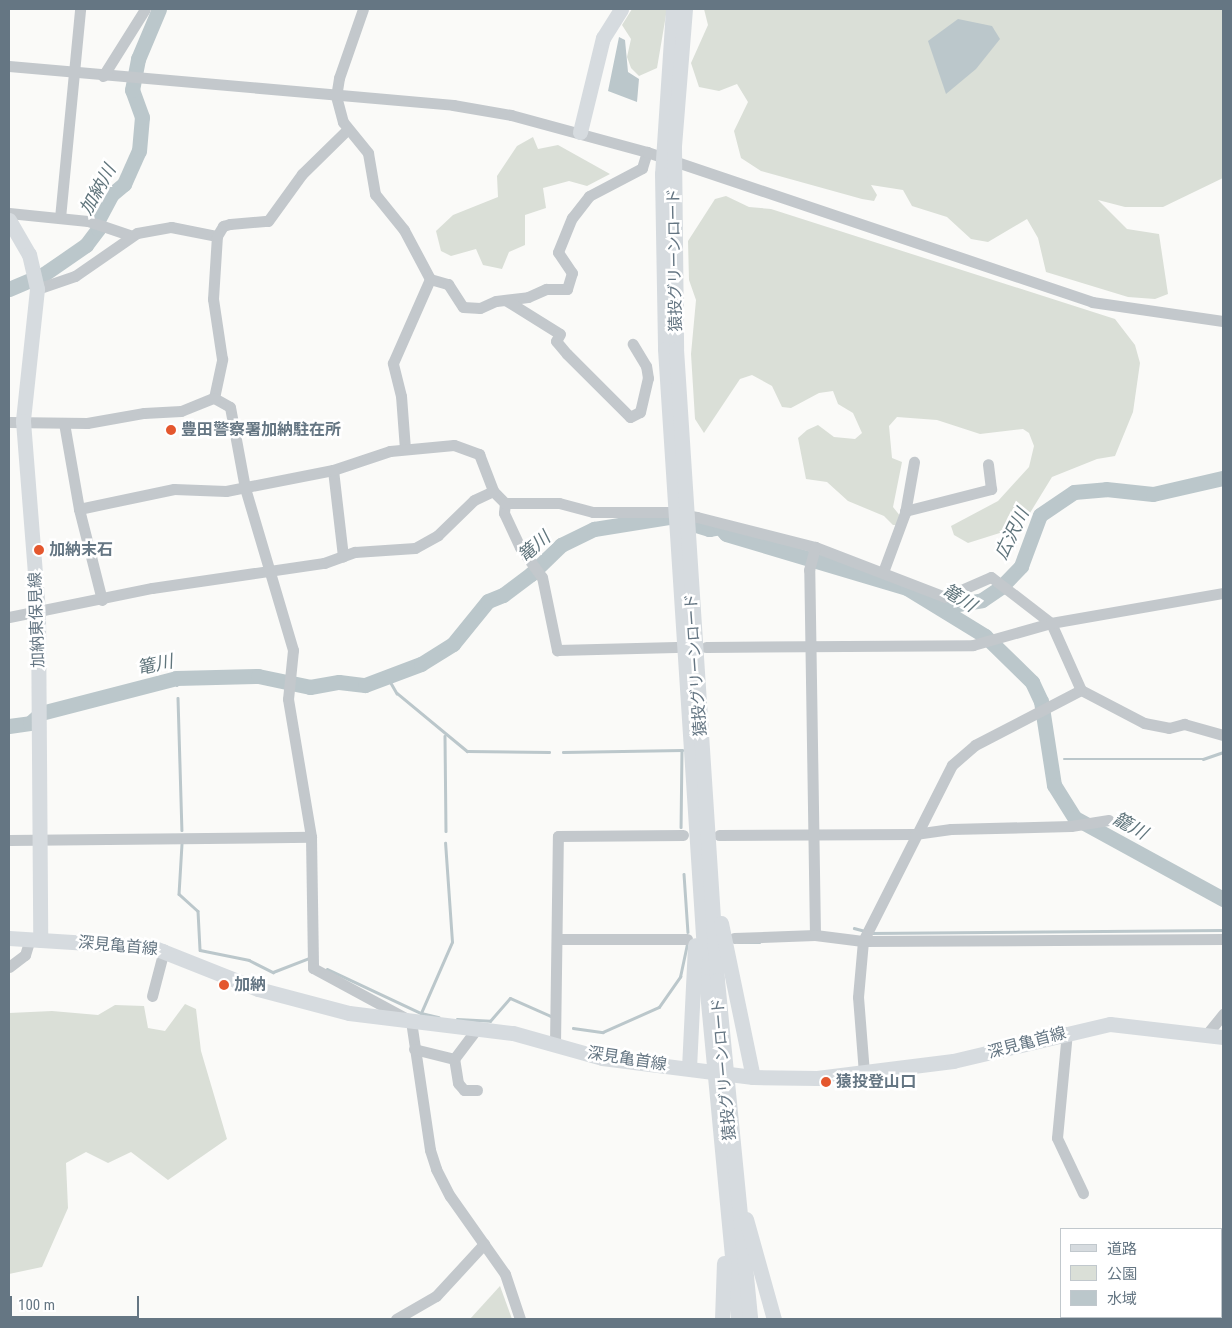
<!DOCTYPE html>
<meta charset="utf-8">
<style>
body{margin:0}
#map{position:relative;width:1232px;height:1328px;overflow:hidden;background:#fafaf8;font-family:"Roboto Condensed","Noto Sans JP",sans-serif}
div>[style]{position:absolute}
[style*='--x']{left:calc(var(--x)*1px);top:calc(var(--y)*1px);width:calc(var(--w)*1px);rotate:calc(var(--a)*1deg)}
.green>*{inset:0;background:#dadfd7}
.water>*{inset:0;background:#bbc7cb}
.stream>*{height:2.5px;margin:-1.25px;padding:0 1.25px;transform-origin:1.25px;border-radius:1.25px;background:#bbc7cb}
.river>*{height:15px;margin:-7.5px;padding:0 7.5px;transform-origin:7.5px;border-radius:7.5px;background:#bbc7cb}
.minor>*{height:11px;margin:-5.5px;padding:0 5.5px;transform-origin:5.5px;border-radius:5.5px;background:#c3c8cc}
.major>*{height:15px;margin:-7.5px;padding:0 7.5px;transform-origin:7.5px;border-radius:7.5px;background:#d6dbdf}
.dots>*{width:14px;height:14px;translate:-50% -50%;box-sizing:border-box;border:2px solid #fff;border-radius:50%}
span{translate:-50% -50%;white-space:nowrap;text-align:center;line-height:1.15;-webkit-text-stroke:5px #fff;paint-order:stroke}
.street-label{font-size:16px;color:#657683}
.poi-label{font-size:16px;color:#657683;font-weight:700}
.left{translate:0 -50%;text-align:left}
.water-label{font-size:18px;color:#60757c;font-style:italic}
.frame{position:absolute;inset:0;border:10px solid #657683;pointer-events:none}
.legend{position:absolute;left:1060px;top:1228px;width:162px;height:90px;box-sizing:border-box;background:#fff;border:1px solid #c1c8cd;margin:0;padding:6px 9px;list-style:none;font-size:15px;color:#657683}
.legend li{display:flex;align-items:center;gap:10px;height:25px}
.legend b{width:25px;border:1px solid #c1c8cd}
.scale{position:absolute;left:10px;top:1296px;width:129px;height:22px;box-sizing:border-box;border:2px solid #657683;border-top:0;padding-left:6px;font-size:15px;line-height:18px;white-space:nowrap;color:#657683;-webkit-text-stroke:4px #fff;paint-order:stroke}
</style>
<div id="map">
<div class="green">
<div style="clip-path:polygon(632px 9px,667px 9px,657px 68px,639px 76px,631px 68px,627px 57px,631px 39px,622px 25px)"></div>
<div style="clip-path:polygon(704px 9px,1223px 9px,1223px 178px,1163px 207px,1125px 207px,1098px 200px,1127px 229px,1159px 234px,1168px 294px,1155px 299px,1128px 297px,1046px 272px,1038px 238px,1027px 219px,988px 242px,971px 239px,947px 217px,912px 206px,903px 190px,871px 185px,877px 195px,874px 201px,862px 199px,761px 171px,741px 158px,734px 131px,748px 102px,737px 84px,719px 91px,699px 87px,691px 63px,708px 25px)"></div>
<div style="clip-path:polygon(533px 137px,538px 149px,558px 145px,610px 174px,587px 186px,569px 181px,543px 188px,546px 208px,525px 215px,525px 245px,509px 252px,502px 269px,483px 265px,476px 249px,451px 256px,441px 251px,436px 231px,453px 215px,498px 197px,497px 176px,517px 146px)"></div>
<div style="clip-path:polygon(726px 196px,749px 207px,771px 209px,1115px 319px,1135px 345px,1140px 363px,1133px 412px,1115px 456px,1097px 459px,1052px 477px,1022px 526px,968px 543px,954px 535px,951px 526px,998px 501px,1029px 467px,1034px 446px,1029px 433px,1023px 429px,980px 434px,937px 420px,897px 417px,889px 426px,892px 458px,902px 462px,893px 507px,901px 517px,900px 525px,893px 525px,884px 516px,848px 501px,827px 482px,806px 479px,798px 438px,807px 430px,818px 425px,834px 437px,855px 439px,862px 433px,853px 413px,838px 404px,833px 391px,819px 393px,791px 408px,782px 407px,772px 386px,752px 375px,740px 379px,704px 433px,695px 419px,691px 354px,696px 300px,689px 280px,688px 241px,715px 199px)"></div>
<div style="clip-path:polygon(185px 1004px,196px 1009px,201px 1051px,227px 1139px,168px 1180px,131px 1152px,108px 1163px,86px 1152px,66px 1163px,68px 1208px,42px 1267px,9px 1274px,9px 1013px,52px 1011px,98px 1015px,115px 1005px,144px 1006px,148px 1028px,165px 1031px)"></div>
<div style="clip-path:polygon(500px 1286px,512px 1319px,470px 1319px)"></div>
</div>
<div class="water">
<div style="clip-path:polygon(958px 19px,992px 26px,1000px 39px,976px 69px,946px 94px,928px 41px)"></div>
<div style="clip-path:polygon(619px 37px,625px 40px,628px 72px,639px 79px,637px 102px,608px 91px)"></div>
</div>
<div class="stream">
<div style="--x:387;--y:676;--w:20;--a:60"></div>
<div style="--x:397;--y:693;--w:91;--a:39.6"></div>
<div style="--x:467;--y:751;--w:82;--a:0.7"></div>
<div style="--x:176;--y:678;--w:7;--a:82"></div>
<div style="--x:178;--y:698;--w:132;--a:88.3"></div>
<div style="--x:445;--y:736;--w:95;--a:89.4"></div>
<div style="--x:563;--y:752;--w:119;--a:-1"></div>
<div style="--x:682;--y:750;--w:77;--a:90.7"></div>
<div style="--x:1064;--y:759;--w:139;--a:0"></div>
<div style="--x:1203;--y:759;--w:21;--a:-19"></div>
<div style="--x:182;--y:844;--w:50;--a:93.4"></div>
<div style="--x:179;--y:894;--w:25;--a:42"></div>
<div style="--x:198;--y:911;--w:39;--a:87"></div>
<div style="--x:200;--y:950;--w:50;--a:11.5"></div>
<div style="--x:249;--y:960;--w:27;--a:27"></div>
<div style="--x:273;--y:972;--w:40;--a:-21"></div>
<div style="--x:684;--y:874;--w:58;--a:86.1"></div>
<div style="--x:854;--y:928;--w:11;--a:15"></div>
<div style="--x:870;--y:933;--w:353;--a:-0.5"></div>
<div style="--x:738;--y:943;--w:22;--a:0"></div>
<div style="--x:327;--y:969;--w:104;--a:25.1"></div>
<div style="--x:421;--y:1013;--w:77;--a:-66.4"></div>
<div style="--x:452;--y:942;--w:99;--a:-94"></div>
<div style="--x:421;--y:1013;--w:18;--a:13"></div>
<div style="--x:457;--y:1019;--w:33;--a:3"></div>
<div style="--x:490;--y:1021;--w:30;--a:-49"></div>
<div style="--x:510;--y:998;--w:45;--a:23.7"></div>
<div style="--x:573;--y:1028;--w:30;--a:8"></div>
<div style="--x:603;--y:1032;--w:61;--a:-24.1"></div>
<div style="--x:659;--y:1007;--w:37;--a:-55"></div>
<div style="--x:680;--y:977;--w:34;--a:-78"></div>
</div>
<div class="river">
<div style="--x:9;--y:289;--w:38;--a:-23"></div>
<div style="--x:44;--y:274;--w:51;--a:-34.6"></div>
<div style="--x:86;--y:245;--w:20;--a:-53"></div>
<div style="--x:98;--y:229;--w:9;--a:-90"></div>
<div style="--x:98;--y:220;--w:30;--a:-62"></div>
<div style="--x:112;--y:194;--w:16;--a:-40"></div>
<div style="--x:124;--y:184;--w:36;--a:-66"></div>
<div style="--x:139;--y:151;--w:34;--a:-85"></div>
<div style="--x:142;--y:117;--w:29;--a:-110"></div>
<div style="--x:132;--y:90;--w:32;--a:-79"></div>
<div style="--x:138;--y:59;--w:54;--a:-67.2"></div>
<div style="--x:935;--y:602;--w:17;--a:10"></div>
<div style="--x:952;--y:605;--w:30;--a:-9"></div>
<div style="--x:982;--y:600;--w:23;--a:-34"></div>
<div style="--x:1001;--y:587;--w:29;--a:-46"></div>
<div style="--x:1021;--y:566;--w:54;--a:-69.6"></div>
<div style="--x:1040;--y:515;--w:41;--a:-34.1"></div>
<div style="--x:1074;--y:492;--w:32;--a:-5"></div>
<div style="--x:1106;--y:489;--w:47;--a:6.1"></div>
<div style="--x:1153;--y:494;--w:72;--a:-12.9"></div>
<div style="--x:9;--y:726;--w:21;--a:-8"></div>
<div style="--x:30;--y:723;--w:15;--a:-42"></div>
<div style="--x:41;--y:713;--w:139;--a:-14.5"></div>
<div style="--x:176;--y:678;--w:82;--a:-1.4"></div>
<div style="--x:258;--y:676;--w:53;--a:11.9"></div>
<div style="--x:310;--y:687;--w:29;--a:-10"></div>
<div style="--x:339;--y:682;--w:26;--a:7"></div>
<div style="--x:365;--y:685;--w:60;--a:-20.6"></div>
<div style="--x:421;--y:664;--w:38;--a:-32"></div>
<div style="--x:453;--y:644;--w:55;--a:-50.9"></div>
<div style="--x:488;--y:601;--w:16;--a:-22"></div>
<div style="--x:503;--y:595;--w:35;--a:-37"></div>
<div style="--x:531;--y:574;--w:42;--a:-44"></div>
<div style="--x:561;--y:545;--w:37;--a:-26"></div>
<div style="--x:594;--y:529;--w:77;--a:-9"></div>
<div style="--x:670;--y:517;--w:41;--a:17.1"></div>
<div style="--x:709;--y:529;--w:11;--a:-10"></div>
<div style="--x:720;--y:527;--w:9;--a:49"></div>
<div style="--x:726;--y:534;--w:189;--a:16.6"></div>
<div style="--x:907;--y:588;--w:92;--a:31.6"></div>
<div style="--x:985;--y:636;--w:66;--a:44.4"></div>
<div style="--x:1032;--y:682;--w:21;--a:65"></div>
<div style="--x:1041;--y:701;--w:85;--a:81.2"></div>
<div style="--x:1054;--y:785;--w:39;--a:58"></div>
<div style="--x:1075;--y:818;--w:169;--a:28.7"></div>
</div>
<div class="minor">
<div style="--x:363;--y:9;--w:73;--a:109.2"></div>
<div style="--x:339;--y:78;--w:18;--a:99"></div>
<div style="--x:336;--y:96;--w:27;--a:75"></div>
<div style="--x:343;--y:122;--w:40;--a:51"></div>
<div style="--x:368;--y:153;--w:42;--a:80.3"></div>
<div style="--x:375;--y:194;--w:46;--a:51.1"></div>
<div style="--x:404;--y:230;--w:55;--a:62"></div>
<div style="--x:430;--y:279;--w:19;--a:16"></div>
<div style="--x:448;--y:284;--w:27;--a:57"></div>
<div style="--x:463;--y:307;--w:17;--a:3"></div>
<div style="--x:480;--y:308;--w:17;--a:-24"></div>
<div style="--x:496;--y:301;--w:32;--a:-7"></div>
<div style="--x:528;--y:297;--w:20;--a:-24"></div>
<div style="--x:546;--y:289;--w:21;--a:0"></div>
<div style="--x:567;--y:289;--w:17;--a:-73"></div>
<div style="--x:572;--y:273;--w:25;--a:-124"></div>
<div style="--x:558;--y:252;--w:37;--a:-68"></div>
<div style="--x:572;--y:218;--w:28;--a:-52"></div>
<div style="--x:589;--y:196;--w:60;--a:-27.8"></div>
<div style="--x:642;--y:168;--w:17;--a:-73"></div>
<div style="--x:9;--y:66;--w:446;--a:5"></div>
<div style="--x:453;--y:105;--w:59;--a:9.8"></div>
<div style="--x:511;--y:115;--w:141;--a:15.2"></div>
<div style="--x:647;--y:152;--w:470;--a:18.6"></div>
<div style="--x:1092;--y:302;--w:132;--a:8.3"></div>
<div style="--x:103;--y:76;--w:79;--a:-57.9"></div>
<div style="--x:9;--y:213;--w:79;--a:5.8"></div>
<div style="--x:88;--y:221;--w:46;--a:18.8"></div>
<div style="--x:60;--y:218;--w:210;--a:-84.5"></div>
<div style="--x:37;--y:289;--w:40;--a:-18.9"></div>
<div style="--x:75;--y:276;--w:75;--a:-34.7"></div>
<div style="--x:137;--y:233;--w:35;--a:-10"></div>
<div style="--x:171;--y:227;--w:47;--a:11.1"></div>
<div style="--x:507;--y:301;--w:62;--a:31.9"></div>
<div style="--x:560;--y:334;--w:8;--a:120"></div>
<div style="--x:556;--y:341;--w:17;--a:50"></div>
<div style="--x:567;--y:354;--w:89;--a:45"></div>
<div style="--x:630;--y:417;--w:11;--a:-27"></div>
<div style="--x:640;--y:412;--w:35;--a:-77"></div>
<div style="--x:648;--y:378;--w:12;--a:-99"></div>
<div style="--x:646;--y:366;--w:26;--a:-121"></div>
<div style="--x:214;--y:398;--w:40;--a:-78"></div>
<div style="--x:222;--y:359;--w:61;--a:-98.5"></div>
<div style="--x:213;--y:299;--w:63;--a:-86.4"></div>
<div style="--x:217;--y:236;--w:12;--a:-59"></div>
<div style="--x:223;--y:226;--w:7;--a:-16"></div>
<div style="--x:230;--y:224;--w:38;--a:-5"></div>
<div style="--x:268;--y:221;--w:58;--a:-54.1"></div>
<div style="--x:302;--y:174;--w:63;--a:-44.4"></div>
<div style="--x:9;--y:422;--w:78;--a:0.7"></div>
<div style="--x:87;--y:423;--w:58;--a:-10"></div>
<div style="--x:144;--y:413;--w:37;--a:-3"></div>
<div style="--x:181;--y:411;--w:35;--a:-22"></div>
<div style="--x:214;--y:398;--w:18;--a:29"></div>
<div style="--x:230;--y:407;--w:82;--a:79.5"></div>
<div style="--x:245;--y:488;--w:169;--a:73.5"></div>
<div style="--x:293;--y:650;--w:49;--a:95.8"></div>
<div style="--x:288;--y:699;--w:140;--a:80.5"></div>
<div style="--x:311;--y:837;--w:131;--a:89.1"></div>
<div style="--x:313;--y:968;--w:111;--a:28.4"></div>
<div style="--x:411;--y:1021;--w:130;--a:81.6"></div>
<div style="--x:430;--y:1150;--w:20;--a:72"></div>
<div style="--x:436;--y:1169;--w:30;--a:63"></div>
<div style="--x:450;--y:1196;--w:95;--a:54.8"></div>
<div style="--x:505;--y:1274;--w:47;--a:71.6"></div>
<div style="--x:64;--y:423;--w:87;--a:80.1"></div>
<div style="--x:405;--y:449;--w:53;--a:-94.3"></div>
<div style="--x:401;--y:396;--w:34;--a:-104"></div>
<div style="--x:393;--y:363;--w:92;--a:-66.2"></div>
<div style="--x:333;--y:470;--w:87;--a:83.4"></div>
<div style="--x:505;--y:503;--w:10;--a:96"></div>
<div style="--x:504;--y:513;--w:38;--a:65"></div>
<div style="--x:520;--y:547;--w:37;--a:54"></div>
<div style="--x:542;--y:577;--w:75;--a:78.4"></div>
<div style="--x:557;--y:650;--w:119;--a:-1.4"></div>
<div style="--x:905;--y:511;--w:89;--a:-14.3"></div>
<div style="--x:991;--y:489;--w:25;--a:-97"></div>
<div style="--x:883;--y:572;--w:63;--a:-69.6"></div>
<div style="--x:905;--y:513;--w:52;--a:-80"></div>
<div style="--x:102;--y:600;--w:94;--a:-104.2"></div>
<div style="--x:79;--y:509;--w:97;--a:-11.9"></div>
<div style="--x:174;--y:489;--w:52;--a:2.2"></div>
<div style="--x:226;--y:491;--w:109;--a:-11.1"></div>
<div style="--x:333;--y:470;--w:60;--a:-18.4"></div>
<div style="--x:390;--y:451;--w:64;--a:-5.4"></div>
<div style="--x:454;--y:445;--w:27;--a:20"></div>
<div style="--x:479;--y:454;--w:40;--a:69"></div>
<div style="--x:493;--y:491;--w:17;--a:45"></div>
<div style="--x:505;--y:503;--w:54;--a:0"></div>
<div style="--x:559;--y:503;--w:35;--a:15"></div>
<div style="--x:593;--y:512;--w:75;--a:0"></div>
<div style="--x:668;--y:512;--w:29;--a:10"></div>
<div style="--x:697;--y:517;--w:122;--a:14.3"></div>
<div style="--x:815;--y:547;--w:139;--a:21"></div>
<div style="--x:945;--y:597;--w:50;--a:-23.5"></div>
<div style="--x:991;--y:577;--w:76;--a:37.5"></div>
<div style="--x:1051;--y:623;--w:73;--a:65.9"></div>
<div style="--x:1081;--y:690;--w:71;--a:27.6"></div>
<div style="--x:1144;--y:723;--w:25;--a:11"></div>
<div style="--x:1169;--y:728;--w:16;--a:-15"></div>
<div style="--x:1184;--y:724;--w:41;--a:15.8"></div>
<div style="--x:9;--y:617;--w:146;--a:-11.5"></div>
<div style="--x:152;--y:588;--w:174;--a:-8.3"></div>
<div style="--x:324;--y:563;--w:33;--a:-20"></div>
<div style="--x:355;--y:552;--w:60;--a:-3.8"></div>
<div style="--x:415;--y:548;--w:26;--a:-29"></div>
<div style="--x:438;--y:535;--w:50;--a:-44.2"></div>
<div style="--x:474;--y:500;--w:21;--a:-25"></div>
<div style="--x:706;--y:647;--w:267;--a:-0.4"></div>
<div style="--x:973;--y:645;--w:81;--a:-15.8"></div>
<div style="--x:1051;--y:623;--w:175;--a:-9.9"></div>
<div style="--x:719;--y:835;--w:196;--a:-0.3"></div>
<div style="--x:915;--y:834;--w:36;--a:-8"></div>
<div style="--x:951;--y:829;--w:120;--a:-1.4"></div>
<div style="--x:1071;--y:826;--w:38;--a:-9"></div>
<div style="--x:9;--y:840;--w:302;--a:-0.6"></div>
<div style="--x:815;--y:935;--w:365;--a:-90.9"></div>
<div style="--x:809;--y:570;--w:24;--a:-75"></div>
<div style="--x:734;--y:938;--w:81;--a:-2.1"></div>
<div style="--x:815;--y:935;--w:48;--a:7.1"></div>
<div style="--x:863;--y:941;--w:360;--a:-0.3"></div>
<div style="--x:559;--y:939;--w:128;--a:0"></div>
<div style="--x:9;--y:967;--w:20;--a:-37"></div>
<div style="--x:25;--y:955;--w:17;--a:-73"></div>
<div style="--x:152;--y:996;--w:48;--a:-75.4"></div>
<div style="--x:1067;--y:1032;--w:106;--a:95.4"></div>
<div style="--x:1057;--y:1138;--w:61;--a:64.7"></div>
<div style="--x:1207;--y:1034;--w:26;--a:-51"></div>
<div style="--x:555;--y:1044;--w:208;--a:-89.2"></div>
<div style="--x:558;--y:836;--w:125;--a:-0.5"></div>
<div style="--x:414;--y:1049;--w:41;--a:14"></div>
<div style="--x:864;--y:1073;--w:76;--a:-94.5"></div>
<div style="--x:858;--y:997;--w:56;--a:-84.9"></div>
<div style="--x:863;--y:941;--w:197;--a:-63.2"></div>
<div style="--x:952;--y:765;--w:30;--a:-41"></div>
<div style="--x:975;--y:745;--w:119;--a:-27.4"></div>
<div style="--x:477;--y:1090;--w:13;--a:180"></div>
<div style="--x:464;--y:1090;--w:9;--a:-131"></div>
<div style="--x:458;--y:1083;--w:24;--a:-99"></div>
<div style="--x:454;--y:1059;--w:39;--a:-53"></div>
<div style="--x:396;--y:1319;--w:46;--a:-29.9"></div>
<div style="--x:436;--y:1296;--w:71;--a:-47.3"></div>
</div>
<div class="major">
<div style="--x:673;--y:9;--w:165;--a:93.8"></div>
<div style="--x:662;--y:174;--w:175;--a:89"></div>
<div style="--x:665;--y:349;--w:633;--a:86.29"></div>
<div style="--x:706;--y:981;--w:340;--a:84.6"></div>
<div style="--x:685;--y:9;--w:138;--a:94.6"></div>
<div style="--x:674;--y:147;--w:202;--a:89.4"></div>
<div style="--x:676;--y:349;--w:632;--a:86.28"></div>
<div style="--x:717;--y:980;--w:341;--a:84.4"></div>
<div style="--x:580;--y:132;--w:97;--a:-76.3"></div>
<div style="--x:603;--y:38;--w:34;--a:-58"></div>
<div style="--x:9;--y:220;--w:39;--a:60"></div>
<div style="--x:29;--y:254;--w:36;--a:77"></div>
<div style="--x:37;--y:289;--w:133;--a:96.1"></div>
<div style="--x:23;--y:421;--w:193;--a:85.5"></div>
<div style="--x:38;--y:613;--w:327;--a:89.6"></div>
<div style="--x:721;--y:923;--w:157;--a:78.3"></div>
<div style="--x:9;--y:938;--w:143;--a:3.6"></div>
<div style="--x:152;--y:947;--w:114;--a:21.6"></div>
<div style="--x:258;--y:989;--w:94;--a:14.8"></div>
<div style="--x:349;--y:1013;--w:165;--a:7"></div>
<div style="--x:513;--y:1033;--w:92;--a:15.7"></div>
<div style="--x:602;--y:1058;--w:152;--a:7.2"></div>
<div style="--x:753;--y:1077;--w:64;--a:0.9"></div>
<div style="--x:817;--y:1078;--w:137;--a:-7.1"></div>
<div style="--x:953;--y:1061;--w:161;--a:-13.3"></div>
<div style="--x:1110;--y:1024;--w:114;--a:6.6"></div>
<div style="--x:689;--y:1068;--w:123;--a:-87.2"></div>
<div style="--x:746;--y:1219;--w:104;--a:74.4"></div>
<div style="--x:722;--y:1319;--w:56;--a:-88"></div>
</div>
<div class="dots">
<div style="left:171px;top:430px;background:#e4572e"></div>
<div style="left:39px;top:550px;background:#e4572e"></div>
<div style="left:224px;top:985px;background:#e4572e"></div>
<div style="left:826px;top:1082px;background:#e4572e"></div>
</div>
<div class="street-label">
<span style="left:675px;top:260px;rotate:-91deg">猿投グリーンロード</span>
<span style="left:37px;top:620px;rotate:-92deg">加納東保見線</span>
<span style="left:696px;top:665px;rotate:-94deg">猿投グリーンロード</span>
<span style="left:118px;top:946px;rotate:5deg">深見亀首線</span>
<span style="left:1027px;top:1043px;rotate:-15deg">深見亀首線</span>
<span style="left:627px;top:1059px;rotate:9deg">深見亀首線</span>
<span style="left:724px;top:1069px;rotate:-95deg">猿投グリーンロード</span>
</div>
<div class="poi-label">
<span class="left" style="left:181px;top:430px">豊田警察署加納駐在所</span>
<span class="left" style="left:49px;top:550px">加納末石</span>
<span class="left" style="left:234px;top:985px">加納</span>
<span class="left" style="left:836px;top:1082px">猿投登山口</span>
</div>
<div class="water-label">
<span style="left:98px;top:190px;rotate:-61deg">加納川</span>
<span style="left:1012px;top:534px;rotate:-64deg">広沢川</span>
<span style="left:534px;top:547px;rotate:-41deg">篭川</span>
<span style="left:959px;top:598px;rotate:32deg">篭川</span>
<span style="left:155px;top:665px;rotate:-12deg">篭川</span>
<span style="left:1130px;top:826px;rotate:29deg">籠川</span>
</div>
<div class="frame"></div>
<ul class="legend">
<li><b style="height:6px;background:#d6dbdf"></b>道路</li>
<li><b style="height:14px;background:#dadfd7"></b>公園</li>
<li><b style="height:14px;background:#bbc7cb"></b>水域</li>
</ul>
<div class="scale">100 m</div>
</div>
